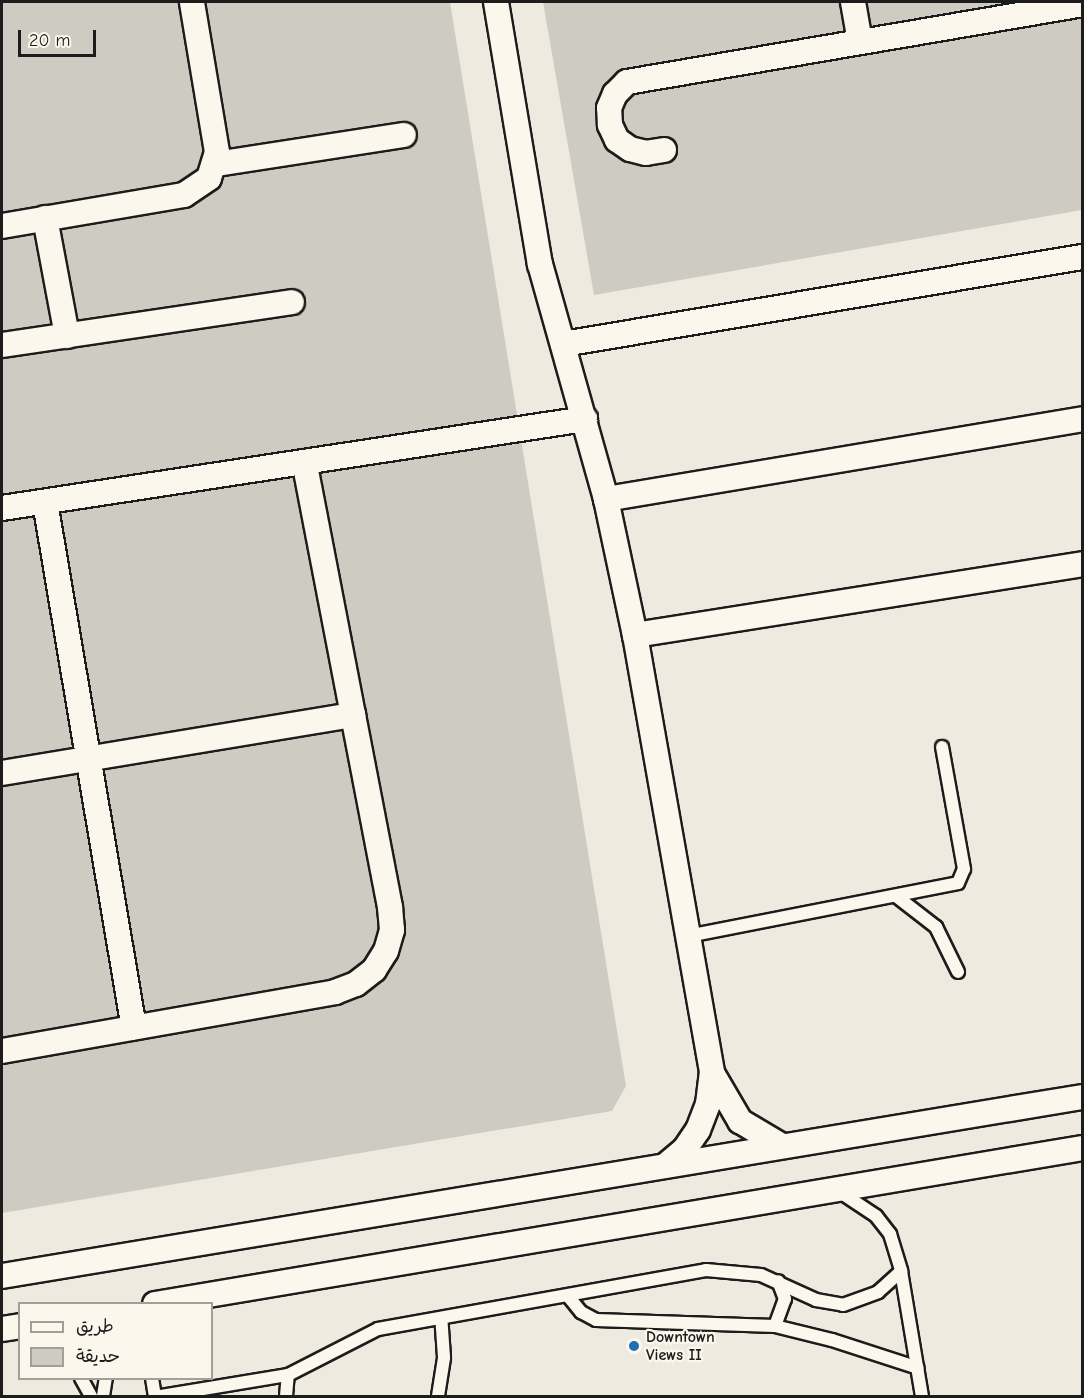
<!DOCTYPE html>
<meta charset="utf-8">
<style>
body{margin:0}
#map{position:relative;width:1084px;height:1398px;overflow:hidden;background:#eeeadf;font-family:"Comic Neue","Playpen Sans Arabic",sans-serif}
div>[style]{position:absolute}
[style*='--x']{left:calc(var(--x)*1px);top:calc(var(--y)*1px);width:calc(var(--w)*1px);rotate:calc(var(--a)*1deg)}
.green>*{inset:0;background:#ceccc2}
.roads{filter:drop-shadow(2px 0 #1c1c1c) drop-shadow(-2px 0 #1c1c1c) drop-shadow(0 2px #1c1c1c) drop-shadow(0 -2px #1c1c1c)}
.service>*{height:12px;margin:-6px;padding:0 6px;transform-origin:6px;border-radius:6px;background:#fbf7ec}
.minor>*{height:24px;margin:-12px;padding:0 12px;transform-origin:12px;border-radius:12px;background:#fbf7ec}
.dots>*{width:16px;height:16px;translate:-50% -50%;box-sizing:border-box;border:3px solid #fbf7ec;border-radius:50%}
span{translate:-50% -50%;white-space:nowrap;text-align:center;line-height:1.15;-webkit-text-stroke:4.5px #fbf7ec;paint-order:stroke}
.poi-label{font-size:16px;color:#1c1c1c;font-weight:700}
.left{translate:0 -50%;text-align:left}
.frame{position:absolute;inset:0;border:3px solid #1c1c1c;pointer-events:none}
.legend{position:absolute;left:18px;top:1302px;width:195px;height:78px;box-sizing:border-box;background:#fbf7ec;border:2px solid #a29f99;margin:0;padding:8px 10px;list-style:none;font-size:18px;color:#1c1c1c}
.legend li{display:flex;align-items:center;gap:12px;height:30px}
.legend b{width:30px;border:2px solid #a29f99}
.scale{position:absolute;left:18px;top:30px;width:78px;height:27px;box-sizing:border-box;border:3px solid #1c1c1c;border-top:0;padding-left:8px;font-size:18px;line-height:21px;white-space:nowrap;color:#1c1c1c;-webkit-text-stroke:4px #fbf7ec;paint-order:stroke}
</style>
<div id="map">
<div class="green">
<div style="clip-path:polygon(2px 2px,450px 2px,626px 1086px,612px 1111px,2px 1213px)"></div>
<div style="clip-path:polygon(543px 2px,1082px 2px,1082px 210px,594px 295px)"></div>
</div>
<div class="roads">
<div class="service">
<div style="--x:896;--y:896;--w:51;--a:37.8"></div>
<div style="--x:936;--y:927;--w:50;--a:63.9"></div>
<div style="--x:688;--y:936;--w:275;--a:-11.1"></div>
<div style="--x:958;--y:883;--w:15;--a:-67"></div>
<div style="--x:964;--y:869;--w:124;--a:-100.2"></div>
<div style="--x:837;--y:1190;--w:47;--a:33.7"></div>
<div style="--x:876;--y:1216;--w:23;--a:52"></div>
<div style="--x:890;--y:1234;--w:39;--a:73"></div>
<div style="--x:901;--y:1271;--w:127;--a:80.5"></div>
<div style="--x:568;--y:1296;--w:21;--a:51"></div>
<div style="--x:581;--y:1312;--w:17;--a:28"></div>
<div style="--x:596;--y:1320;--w:179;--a:1.9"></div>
<div style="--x:775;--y:1326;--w:59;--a:13.8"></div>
<div style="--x:832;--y:1340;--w:90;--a:18"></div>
<div style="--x:775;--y:1326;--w:29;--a:-70"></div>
<div style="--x:785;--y:1299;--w:19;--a:-111"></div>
<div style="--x:81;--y:1378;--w:21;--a:61"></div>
<div style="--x:152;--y:1378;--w:18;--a:81"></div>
<div style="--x:103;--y:1396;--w:18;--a:-81"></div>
<div style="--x:161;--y:1396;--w:129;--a:-9.4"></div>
<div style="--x:288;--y:1375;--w:101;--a:-27.1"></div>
<div style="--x:378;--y:1329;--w:333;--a:-10.2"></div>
<div style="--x:706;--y:1270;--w:55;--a:5.2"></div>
<div style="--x:761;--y:1275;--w:60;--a:24.4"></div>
<div style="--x:816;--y:1300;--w:27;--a:10"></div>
<div style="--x:843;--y:1305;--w:37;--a:-20"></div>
<div style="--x:878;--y:1292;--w:31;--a:-42"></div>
<div style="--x:286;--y:1396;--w:21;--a:-85"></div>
<div style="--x:438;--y:1396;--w:39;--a:-81"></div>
<div style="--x:444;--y:1357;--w:39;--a:-94"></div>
</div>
<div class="minor">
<div style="--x:496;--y:2;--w:266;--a:80.5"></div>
<div style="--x:540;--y:264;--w:244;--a:74.3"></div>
<div style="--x:606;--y:499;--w:139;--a:78"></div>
<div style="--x:635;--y:635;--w:445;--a:80"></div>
<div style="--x:712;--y:1073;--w:56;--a:59.7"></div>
<div style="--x:740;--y:1121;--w:49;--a:30.8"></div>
<div style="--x:853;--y:2;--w:40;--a:80"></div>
<div style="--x:664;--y:150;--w:18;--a:171"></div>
<div style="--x:646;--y:153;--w:16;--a:-166"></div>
<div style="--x:630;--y:149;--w:16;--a:-145"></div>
<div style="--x:617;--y:140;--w:17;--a:-115"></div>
<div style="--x:610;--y:125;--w:17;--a:-93"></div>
<div style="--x:609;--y:108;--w:15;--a:-67"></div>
<div style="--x:615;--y:94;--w:17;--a:-45"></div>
<div style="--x:627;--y:82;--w:462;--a:-9.7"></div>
<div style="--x:216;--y:164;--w:190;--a:-8.8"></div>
<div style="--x:45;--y:218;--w:120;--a:79.4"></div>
<div style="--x:2;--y:226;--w:185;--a:-9.7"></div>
<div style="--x:184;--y:195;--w:30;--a:-34"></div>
<div style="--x:209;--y:178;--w:27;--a:-73"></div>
<div style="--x:217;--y:152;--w:152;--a:-99.5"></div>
<div style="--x:563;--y:344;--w:526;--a:-9.52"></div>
<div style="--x:2;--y:345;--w:293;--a:-8.4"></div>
<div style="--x:606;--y:499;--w:483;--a:-9.5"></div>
<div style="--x:45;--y:502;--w:533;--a:80.4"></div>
<div style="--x:2;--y:508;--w:590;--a:-8.68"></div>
<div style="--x:635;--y:635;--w:453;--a:-9"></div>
<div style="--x:2;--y:773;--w:356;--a:-9.4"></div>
<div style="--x:2;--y:1051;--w:338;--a:-10"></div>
<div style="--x:335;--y:992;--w:22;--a:-21"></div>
<div style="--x:356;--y:984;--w:23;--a:-38"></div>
<div style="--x:374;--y:970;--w:22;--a:-58"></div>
<div style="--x:386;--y:951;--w:22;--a:-74"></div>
<div style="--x:392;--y:930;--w:23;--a:-95"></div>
<div style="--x:390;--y:907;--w:453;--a:-100.9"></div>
<div style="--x:665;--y:1166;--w:26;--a:-40"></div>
<div style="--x:685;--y:1149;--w:23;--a:-56"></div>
<div style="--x:698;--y:1130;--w:28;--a:-69"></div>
<div style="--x:708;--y:1104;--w:31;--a:-83"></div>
<div style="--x:2;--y:1276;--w:1095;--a:-9.41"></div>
<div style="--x:155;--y:1304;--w:940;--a:-9.55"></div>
<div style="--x:2;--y:1329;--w:18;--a:-9"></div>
</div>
</div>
<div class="dots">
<div style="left:634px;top:1346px;background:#1f6fb2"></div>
</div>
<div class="poi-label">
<span class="left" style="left:646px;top:1346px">Downtown<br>Views II</span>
</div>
<div class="frame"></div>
<ul class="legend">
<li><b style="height:8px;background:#fbf7ec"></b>طريق</li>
<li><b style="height:16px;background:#ceccc2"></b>حديقة</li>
</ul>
<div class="scale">20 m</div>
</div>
